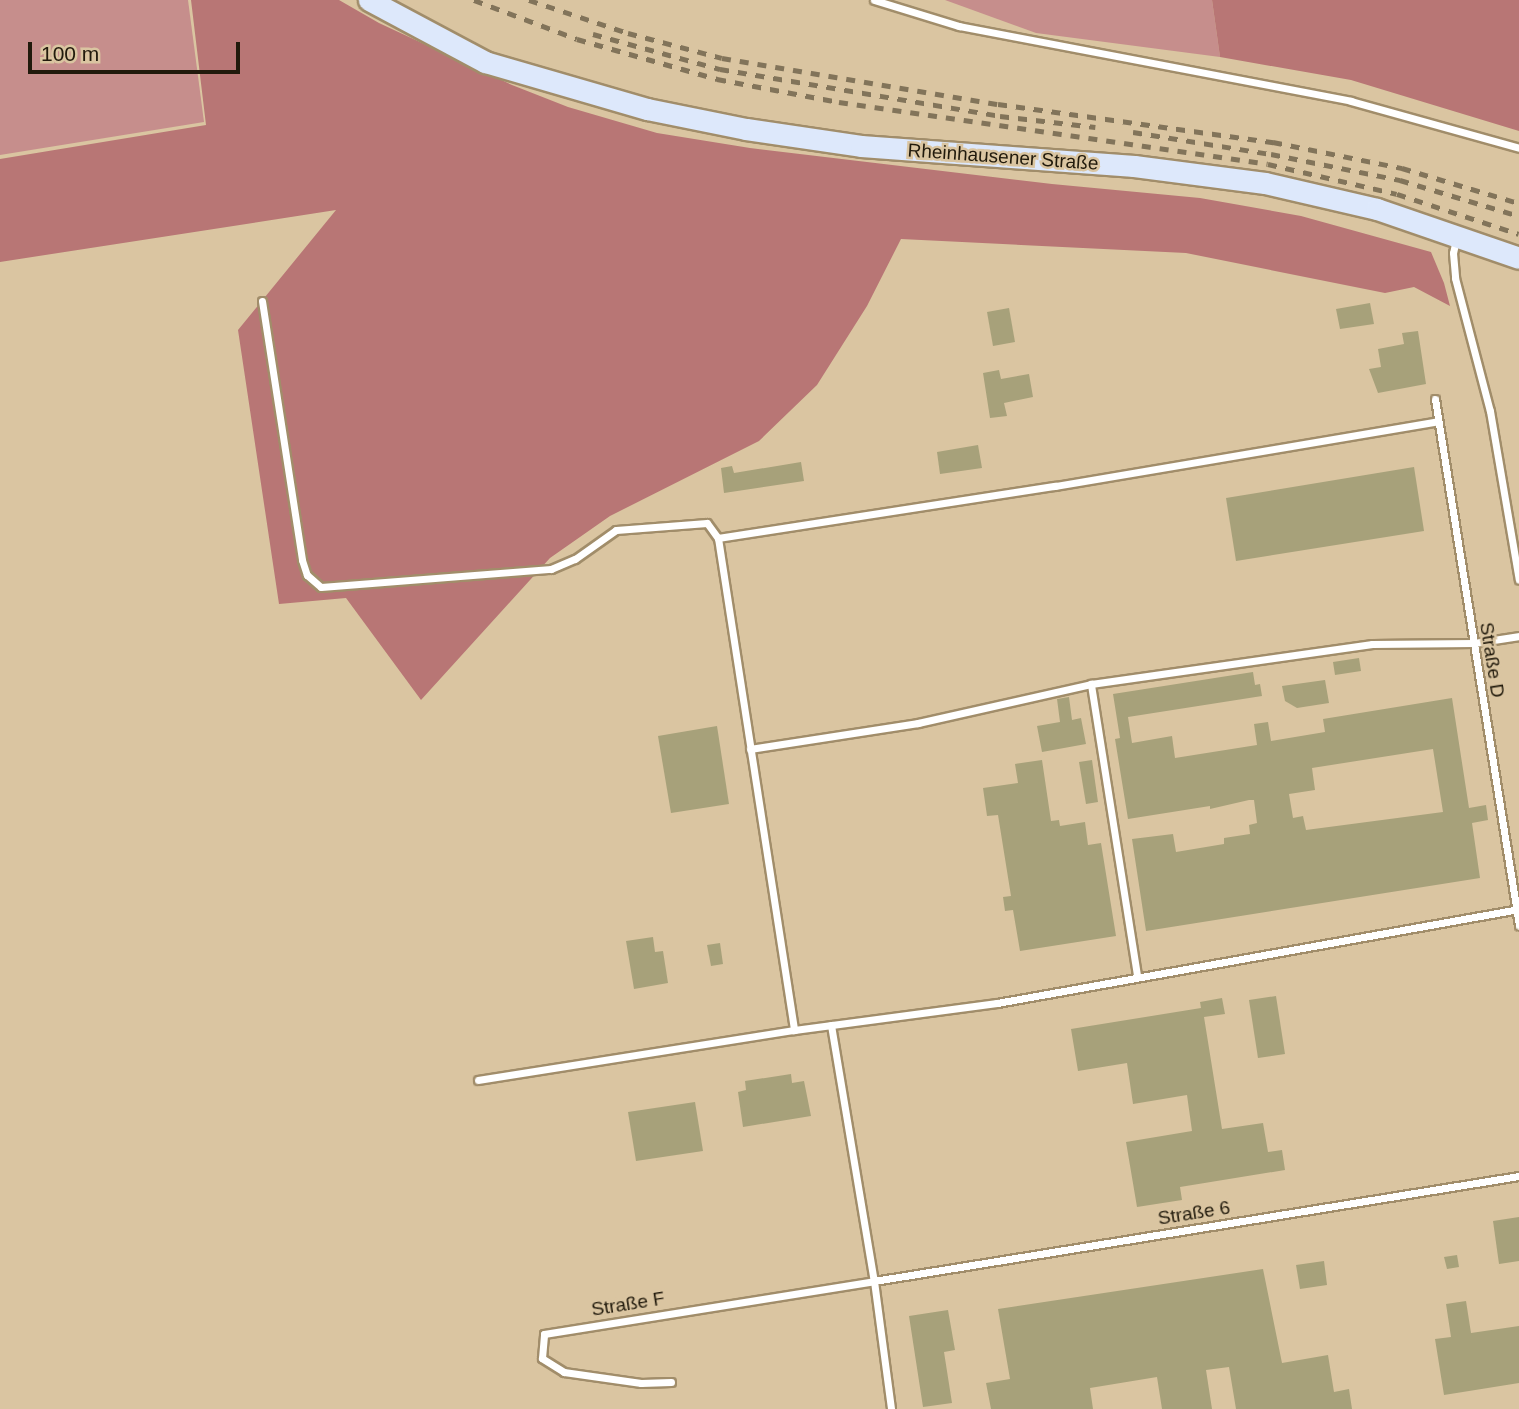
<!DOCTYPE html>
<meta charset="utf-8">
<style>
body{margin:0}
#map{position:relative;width:1519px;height:1409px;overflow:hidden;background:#dac5a1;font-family:Arial,sans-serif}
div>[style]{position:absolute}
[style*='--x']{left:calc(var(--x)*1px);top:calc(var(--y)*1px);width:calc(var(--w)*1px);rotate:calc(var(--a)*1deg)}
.green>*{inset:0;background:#c68e8c}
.forest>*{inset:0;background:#b87675}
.building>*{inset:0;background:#a7a17a}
.roads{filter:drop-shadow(2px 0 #a18d6a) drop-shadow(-2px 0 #a18d6a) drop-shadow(0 2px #a18d6a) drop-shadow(0 -2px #a18d6a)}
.lane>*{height:7px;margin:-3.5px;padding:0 3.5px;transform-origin:3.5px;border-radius:3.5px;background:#fff}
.secondary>*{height:21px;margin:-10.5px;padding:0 10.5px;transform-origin:10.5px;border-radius:10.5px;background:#dde8fb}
.rail>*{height:4.5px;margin-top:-2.25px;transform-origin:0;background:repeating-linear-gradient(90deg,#82745a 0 9px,transparent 0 18px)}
span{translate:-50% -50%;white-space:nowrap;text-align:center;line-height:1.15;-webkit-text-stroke:5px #dac5a1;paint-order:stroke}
.street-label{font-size:19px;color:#211a0c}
.scale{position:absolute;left:28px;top:42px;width:212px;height:32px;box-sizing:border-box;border:4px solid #211a0c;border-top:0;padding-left:9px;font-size:21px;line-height:24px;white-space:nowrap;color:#211a0c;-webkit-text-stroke:5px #dac5a1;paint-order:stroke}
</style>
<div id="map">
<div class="green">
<div style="clip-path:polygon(0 0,188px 0,204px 122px,0 155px)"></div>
<div style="clip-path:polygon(945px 0,1212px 0,1220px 57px,1036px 33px)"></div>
</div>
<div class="forest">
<div style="clip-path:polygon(191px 0,339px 0,379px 23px,512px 85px,568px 107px,657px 133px,750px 148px,1052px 184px,1200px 198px,1301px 216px,1431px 252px,1444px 283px,1450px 306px,1414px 287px,1385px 293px,1186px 253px,901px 239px,867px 306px,817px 385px,759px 441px,610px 516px,550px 558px,421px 700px,346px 598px,279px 604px,238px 330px,336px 210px,0 262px,0 159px,206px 125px)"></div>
<div style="clip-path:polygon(1212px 0,1519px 0,1519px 131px,1351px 80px,1220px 57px)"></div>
</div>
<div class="building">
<div style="clip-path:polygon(1370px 303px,1374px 324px,1340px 329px,1336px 309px)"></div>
<div style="clip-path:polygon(1009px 308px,1015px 342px,993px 346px,987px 312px)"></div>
<div style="clip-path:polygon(1418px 331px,1426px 384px,1378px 393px,1369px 369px,1381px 367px,1378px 349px,1404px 344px,1402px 333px)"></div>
<div style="clip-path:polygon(999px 370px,1001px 379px,1029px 374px,1033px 397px,1004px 403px,1007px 416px,990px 418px,983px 373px)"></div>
<div style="clip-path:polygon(978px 445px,982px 468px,940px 474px,937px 452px)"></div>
<div style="clip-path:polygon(801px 462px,804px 481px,724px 493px,721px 468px,732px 466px,734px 473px)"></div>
<div style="clip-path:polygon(1414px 467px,1424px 531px,1236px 561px,1226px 498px)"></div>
<div style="clip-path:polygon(1359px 658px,1361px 671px,1335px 675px,1333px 662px)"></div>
<div style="clip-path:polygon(evenodd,1253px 672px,1255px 685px,1260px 684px,1262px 696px,1128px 717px,1132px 743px,1172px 736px,1175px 758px,1257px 745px,1254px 724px,1268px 722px,1271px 741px,1325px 732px,1323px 719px,1452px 698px,1469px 808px,1486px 805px,1488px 820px,1472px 823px,1480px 878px,1146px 931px,1132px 839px,1173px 834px,1176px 852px,1224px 844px,1224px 838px,1250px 834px,1249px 825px,1257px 823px,1254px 800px,1249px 800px,1210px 809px,1210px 806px,1128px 819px,1115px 739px,1120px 738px,1113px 694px,1253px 672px,1433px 749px,1443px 812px,1306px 830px,1303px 816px,1293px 818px,1289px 794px,1315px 790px,1312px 768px,1433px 749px)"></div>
<div style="clip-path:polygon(1325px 680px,1329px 703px,1297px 708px,1285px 701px,1282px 686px)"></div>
<div style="clip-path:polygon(1069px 697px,1072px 720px,1081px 718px,1086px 744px,1042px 752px,1037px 726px,1060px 722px,1057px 699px)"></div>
<div style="clip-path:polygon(717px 726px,729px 804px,671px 813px,658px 736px)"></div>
<div style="clip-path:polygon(1042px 760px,1051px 821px,1059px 820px,1060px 826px,1085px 822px,1088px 845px,1101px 843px,1116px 936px,1020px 951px,1013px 910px,1005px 911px,1003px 897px,1011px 896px,998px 815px,987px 816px,983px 788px,1018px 783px,1015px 764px)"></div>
<div style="clip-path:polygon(1092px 760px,1098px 802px,1086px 804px,1079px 762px)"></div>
<div style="clip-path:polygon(653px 937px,655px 952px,663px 951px,668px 983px,634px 989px,626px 941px)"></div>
<div style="clip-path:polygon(720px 943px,723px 964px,711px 966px,707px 945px)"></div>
<div style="clip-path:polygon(1276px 996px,1285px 1054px,1258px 1058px,1249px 1000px)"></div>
<div style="clip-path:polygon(1222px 998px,1225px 1014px,1204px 1017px,1222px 1129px,1263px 1123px,1268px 1152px,1282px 1150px,1285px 1170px,1180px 1187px,1182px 1200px,1137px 1207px,1126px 1142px,1192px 1131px,1187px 1095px,1133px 1104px,1127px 1063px,1078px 1071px,1071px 1029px,1201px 1008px,1200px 1002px)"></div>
<div style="clip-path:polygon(791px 1074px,792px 1083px,804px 1081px,811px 1116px,743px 1127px,738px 1092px,746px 1090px,745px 1081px)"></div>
<div style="clip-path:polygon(695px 1102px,703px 1151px,636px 1161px,628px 1112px)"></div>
<div style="clip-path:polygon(1519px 1217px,1519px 1261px,1499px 1264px,1493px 1221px)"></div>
<div style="clip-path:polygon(1457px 1255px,1459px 1267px,1447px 1269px,1444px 1257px)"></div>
<div style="clip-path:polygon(1324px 1261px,1327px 1285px,1300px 1289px,1296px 1265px)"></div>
<div style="clip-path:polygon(1263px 1269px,1282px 1363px,1328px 1355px,1334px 1392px,1349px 1389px,1352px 1409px,1236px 1409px,1229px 1367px,1206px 1370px,1212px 1409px,1162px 1409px,1157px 1377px,1090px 1388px,1093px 1409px,991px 1409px,986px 1383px,1010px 1379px,998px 1309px)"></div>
<div style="clip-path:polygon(1466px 1301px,1471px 1333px,1519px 1326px,1519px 1383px,1444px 1395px,1435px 1339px,1451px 1337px,1446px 1304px)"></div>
<div style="clip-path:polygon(948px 1310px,955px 1350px,944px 1352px,952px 1403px,923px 1407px,909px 1316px)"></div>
</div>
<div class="roads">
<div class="lane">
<div style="--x:874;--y:0;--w:89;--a:17"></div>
<div style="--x:959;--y:26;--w:399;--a:10.8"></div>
<div style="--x:1351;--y:101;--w:174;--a:15.6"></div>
<div style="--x:1456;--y:239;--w:14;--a:102"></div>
<div style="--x:1453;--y:253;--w:25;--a:85"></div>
<div style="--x:1455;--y:278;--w:138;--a:75.3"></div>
<div style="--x:1490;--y:411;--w:171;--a:80.3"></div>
<div style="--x:262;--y:301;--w:262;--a:81.2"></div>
<div style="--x:302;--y:560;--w:16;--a:72"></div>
<div style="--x:307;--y:575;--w:18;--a:41"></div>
<div style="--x:321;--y:587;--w:231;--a:-4.5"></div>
<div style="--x:551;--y:569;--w:26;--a:-23"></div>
<div style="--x:575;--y:559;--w:50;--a:-35.3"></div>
<div style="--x:616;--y:530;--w:91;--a:-4.4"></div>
<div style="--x:707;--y:523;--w:19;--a:54"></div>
<div style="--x:718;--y:538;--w:341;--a:-8.8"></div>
<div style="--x:1055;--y:486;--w:388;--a:-9.6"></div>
<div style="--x:1435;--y:399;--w:533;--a:80.93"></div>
<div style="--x:718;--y:538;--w:498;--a:81.2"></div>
<div style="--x:794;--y:1030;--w:205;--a:-7.6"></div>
<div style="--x:997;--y:1003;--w:530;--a:-10.21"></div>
<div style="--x:750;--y:749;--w:170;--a:-8.8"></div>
<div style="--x:918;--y:723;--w:177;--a:-12.7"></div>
<div style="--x:1137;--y:975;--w:295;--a:-99"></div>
<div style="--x:1091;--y:684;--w:284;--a:-8.1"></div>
<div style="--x:1372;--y:644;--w:102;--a:-0.6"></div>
<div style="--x:1474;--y:643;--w:46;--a:-8.8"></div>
<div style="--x:831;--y:1025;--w:260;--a:80.5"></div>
<div style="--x:874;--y:1281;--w:653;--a:-9.25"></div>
<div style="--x:478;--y:1080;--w:320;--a:-9"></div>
<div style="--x:671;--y:1382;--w:30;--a:178"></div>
<div style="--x:641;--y:1383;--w:78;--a:-171.9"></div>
<div style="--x:564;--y:1372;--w:26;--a:-148"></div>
<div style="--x:542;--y:1358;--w:24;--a:-85"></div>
<div style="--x:544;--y:1334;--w:334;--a:-9.1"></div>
<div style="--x:874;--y:1281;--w:129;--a:82.4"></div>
</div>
<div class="secondary">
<div style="--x:369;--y:0;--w:132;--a:28.1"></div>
<div style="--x:485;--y:62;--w:169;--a:16.2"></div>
<div style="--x:647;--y:109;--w:101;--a:11.4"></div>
<div style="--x:746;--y:129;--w:116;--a:8.4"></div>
<div style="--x:861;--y:146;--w:274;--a:4.2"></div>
<div style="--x:1134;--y:166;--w:132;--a:7.4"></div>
<div style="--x:1265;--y:183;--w:115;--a:13.1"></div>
<div style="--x:1377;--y:209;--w:150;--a:19"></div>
</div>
</div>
<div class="rail">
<div style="--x:474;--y:0;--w:110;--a:20.7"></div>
<div style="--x:577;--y:39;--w:146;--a:15.9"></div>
<div style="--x:717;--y:79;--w:124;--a:10.7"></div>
<div style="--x:839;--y:102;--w:433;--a:8.2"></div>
<div style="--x:1268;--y:164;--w:132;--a:13.1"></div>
<div style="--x:1397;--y:194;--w:128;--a:18.2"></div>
<div style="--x:529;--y:0;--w:104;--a:18.4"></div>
<div style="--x:628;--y:33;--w:97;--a:14.9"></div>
<div style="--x:722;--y:58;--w:280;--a:9.5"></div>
<div style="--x:998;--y:104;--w:278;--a:7.9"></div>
<div style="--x:1273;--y:142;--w:132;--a:11.4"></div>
<div style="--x:1402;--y:168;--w:122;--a:16.7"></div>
<div style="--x:593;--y:34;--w:132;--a:15.4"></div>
<div style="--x:720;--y:69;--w:284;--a:9.5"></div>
<div style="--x:1000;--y:116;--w:96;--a:6.6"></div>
<div style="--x:1133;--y:132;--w:140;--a:9.1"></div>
<div style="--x:1271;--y:154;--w:132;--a:11.4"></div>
<div style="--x:1400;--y:180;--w:124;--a:16.8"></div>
</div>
<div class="street-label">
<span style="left:1003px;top:157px;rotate:4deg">Rheinhausener Straße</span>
<span style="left:1492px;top:660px;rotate:81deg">Straße D</span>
<span style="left:1194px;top:1213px;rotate:-9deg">Straße 6</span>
<span style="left:628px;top:1304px;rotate:-9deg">Straße F</span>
</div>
<div class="scale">100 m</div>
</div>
